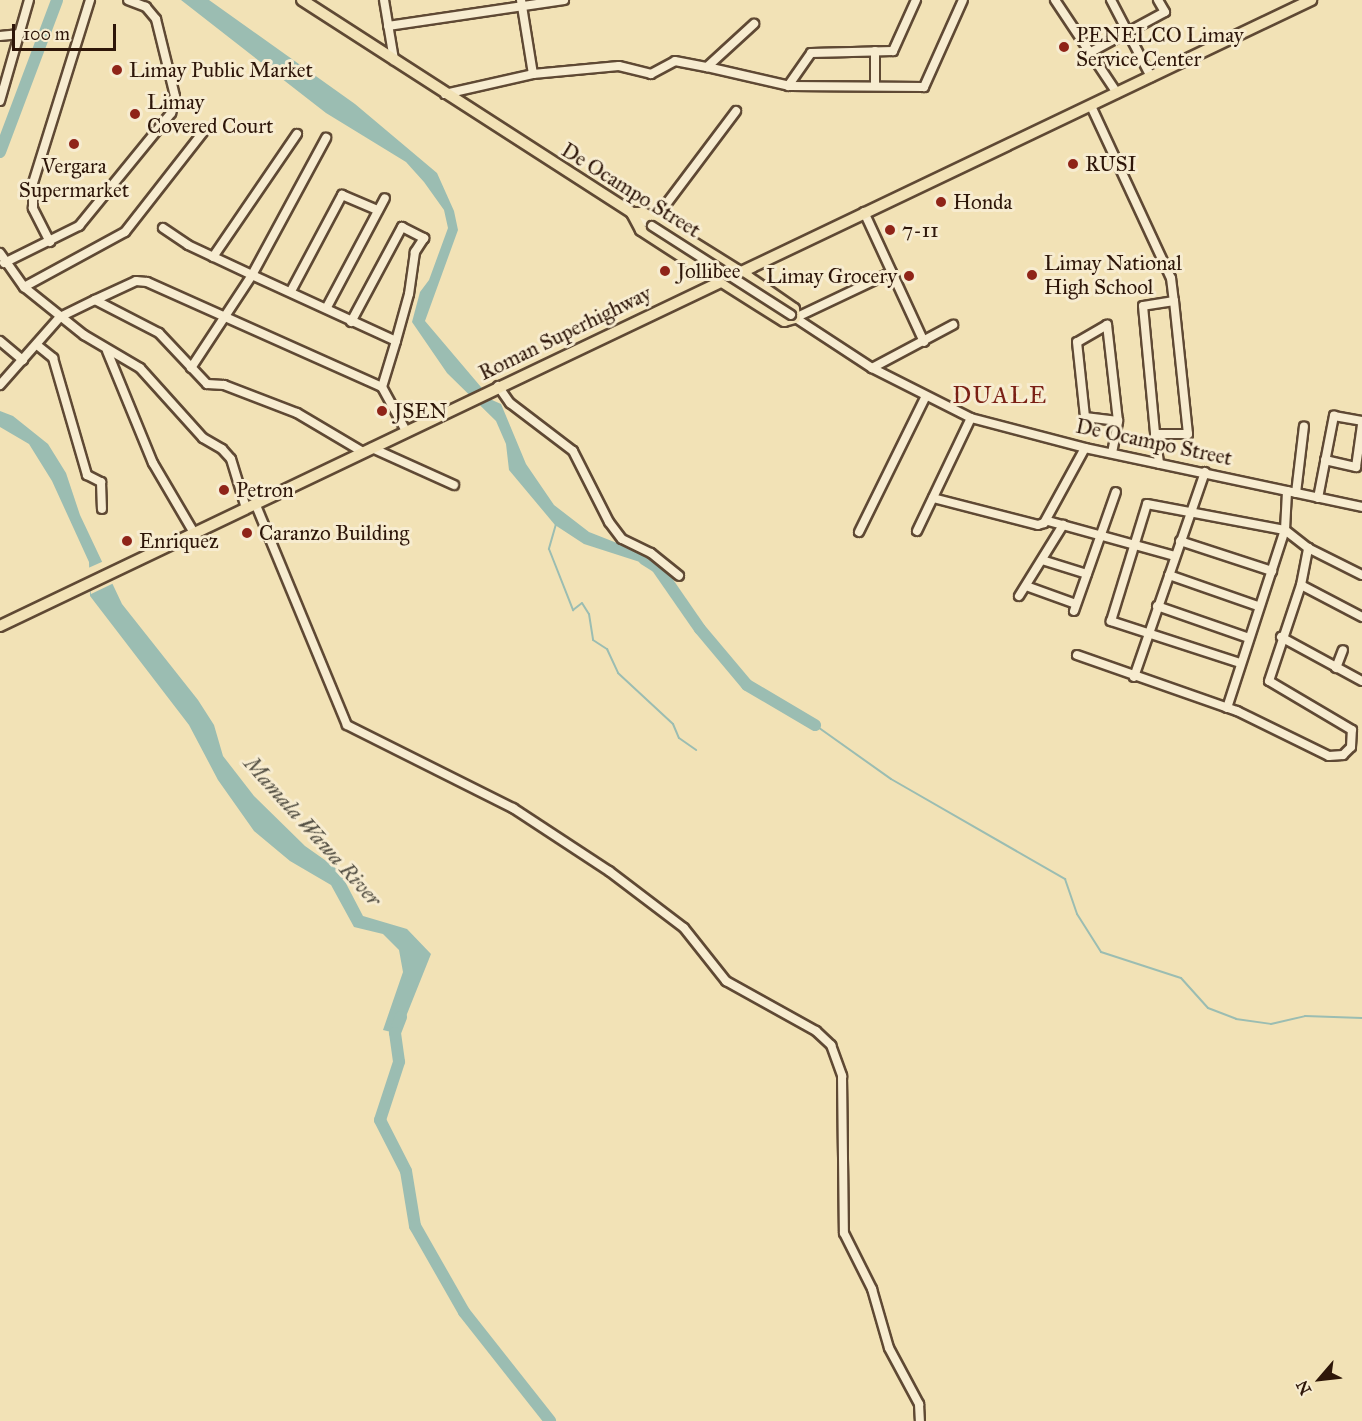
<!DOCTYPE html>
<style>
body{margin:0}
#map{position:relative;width:1362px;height:1421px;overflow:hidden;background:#f2e2b6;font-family:"IM FELL Great Primer",serif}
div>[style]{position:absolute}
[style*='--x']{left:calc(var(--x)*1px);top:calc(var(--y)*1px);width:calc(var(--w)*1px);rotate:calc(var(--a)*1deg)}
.water>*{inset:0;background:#9bbdb2}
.pier>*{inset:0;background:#f2e2b6}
.stream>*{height:2px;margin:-1px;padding:0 1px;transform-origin:1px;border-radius:1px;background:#9bbdb2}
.river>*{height:12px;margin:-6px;padding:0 6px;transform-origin:6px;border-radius:6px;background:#9bbdb2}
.roads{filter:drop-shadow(2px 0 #5f4934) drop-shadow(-2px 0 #5f4934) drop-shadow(0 2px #5f4934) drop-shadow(0 -2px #5f4934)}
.minor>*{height:8px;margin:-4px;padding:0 4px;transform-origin:4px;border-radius:4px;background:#f7ecd0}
.major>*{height:10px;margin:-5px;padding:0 5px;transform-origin:5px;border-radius:5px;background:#f2e2b6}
.bridges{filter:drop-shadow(2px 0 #5f4934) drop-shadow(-2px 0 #5f4934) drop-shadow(0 2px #5f4934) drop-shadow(0 -2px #5f4934)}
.minor-bridge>*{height:8px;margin:-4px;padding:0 4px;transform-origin:4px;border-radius:4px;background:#f7ecd0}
.dots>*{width:16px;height:16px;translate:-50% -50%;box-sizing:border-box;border:3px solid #f7ecd0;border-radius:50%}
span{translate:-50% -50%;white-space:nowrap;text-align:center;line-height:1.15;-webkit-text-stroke:6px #f7ecd0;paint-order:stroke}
.poi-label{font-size:21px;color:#2e1609}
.left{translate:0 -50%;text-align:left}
.right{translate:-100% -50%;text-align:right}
.street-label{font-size:21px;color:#2e1609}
.water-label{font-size:22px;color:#545044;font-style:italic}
.quarter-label{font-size:24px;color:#7a1f14;letter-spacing:1.5px}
.north{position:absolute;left:1290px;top:1349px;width:60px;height:60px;-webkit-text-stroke:4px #f7ecd0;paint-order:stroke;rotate:242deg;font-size:16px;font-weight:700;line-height:24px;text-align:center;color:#2e1609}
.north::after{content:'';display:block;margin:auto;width:21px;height:27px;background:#2e1609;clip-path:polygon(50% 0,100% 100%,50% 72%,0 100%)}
.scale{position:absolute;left:12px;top:24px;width:104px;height:27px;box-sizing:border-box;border:3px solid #2e1609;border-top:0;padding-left:8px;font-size:18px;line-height:21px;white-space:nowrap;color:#2e1609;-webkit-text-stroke:4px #f7ecd0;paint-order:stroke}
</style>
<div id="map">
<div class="water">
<div style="clip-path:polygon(181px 0,209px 0,355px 104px,437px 173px,454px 211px,458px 230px,425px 321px,492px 400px,501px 404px,526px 464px,554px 505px,589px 532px,650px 556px,662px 566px,655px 572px,643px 563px,584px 544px,555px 525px,509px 470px,506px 444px,496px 421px,447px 373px,412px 322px,420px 292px,429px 280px,448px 228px,444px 210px,424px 182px,406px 162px,326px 113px)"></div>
<div style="clip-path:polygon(0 411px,13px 416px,48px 444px,66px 473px,80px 515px,122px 604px,198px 700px,214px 725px,223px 756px,254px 796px,305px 846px,339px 870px,363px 916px,407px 929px,431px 954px,399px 1034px,383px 1030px,403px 972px,399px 950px,383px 934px,354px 927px,331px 885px,290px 861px,254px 831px,218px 780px,189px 725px,90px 596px,89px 562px,52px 481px,29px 444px,0 427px)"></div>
</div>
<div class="pier">
<div style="clip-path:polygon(104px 561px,114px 583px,91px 594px,86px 569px)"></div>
</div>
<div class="stream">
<div style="--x:556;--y:524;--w:26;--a:106"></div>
<div style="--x:549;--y:549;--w:66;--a:68.5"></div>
<div style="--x:573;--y:610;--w:11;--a:-38"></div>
<div style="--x:582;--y:603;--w:13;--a:58"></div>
<div style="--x:589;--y:614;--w:26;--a:81"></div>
<div style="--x:593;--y:640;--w:17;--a:33"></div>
<div style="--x:607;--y:649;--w:26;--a:65"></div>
<div style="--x:618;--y:673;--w:75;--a:42.8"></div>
<div style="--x:673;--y:724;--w:15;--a:67"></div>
<div style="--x:679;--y:738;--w:21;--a:35"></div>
<div style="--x:815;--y:725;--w:93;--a:35.4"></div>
<div style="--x:891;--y:779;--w:201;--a:29.9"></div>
<div style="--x:1065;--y:879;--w:37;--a:71"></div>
<div style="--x:1077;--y:914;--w:45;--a:57.7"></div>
<div style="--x:1101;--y:952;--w:84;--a:18"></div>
<div style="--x:1181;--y:978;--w:40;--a:48"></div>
<div style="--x:1208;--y:1008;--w:30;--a:21"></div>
<div style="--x:1236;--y:1019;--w:35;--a:8"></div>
<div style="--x:1271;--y:1024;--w:35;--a:-13"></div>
<div style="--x:1305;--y:1016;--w:57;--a:2"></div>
</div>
<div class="river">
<div style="--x:0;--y:152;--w:162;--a:-69.4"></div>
<div style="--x:644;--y:559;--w:15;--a:32"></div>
<div style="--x:657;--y:567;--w:75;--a:55.3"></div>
<div style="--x:700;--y:629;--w:73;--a:50"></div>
<div style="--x:747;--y:685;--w:79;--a:30.5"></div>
<div style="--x:401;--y:1017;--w:17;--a:111"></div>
<div style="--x:395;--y:1033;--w:29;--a:82"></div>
<div style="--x:399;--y:1062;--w:61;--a:108.1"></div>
<div style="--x:380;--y:1120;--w:57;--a:63"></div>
<div style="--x:406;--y:1171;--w:56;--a:80.7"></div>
<div style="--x:415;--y:1226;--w:99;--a:60.3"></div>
<div style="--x:464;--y:1312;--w:139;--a:51.7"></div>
</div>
<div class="roads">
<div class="minor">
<div style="--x:384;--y:0;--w:61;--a:80.5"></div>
<div style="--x:521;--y:0;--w:75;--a:80.8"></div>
<div style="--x:1055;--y:0;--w:112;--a:56.3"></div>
<div style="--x:1111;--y:0;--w:87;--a:62.5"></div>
<div style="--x:388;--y:26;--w:178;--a:-8.4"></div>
<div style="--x:0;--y:36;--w:20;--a:-6"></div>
<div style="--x:875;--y:51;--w:35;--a:90"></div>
<div style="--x:1091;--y:52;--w:84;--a:-28.4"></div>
<div style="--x:1165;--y:12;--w:14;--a:-120"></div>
<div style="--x:707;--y:67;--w:85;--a:12.9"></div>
<div style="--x:790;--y:86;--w:134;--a:0.4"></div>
<div style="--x:924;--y:87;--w:95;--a:-65.9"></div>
<div style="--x:788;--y:86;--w:40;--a:-55.1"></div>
<div style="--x:811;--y:53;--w:82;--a:-1.4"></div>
<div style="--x:893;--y:51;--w:56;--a:-65.7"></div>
<div style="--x:445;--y:94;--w:90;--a:-12.8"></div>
<div style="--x:533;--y:74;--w:86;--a:-5.3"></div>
<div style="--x:619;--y:66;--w:33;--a:14"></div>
<div style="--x:651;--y:74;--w:27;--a:-28"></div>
<div style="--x:675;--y:61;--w:33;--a:11"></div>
<div style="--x:707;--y:67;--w:64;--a:-42.5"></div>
<div style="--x:0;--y:101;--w:105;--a:-74"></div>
<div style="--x:1091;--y:106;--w:190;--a:65.1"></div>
<div style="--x:1171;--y:278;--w:23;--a:83"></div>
<div style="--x:864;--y:212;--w:143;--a:65.2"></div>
<div style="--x:632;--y:213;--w:24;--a:33"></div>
<div style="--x:655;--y:219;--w:135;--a:-53.1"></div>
<div style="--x:163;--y:228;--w:30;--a:34"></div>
<div style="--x:188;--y:245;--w:71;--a:25.1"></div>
<div style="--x:252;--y:275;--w:156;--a:-61.6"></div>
<div style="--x:50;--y:242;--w:38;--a:-117"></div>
<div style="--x:33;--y:208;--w:25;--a:-90"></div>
<div style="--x:33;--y:183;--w:192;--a:-72.7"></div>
<div style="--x:0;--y:253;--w:42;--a:54.8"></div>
<div style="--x:24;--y:287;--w:77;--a:38.7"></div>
<div style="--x:84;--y:335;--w:65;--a:30.5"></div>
<div style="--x:140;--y:368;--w:94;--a:48"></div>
<div style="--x:203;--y:438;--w:22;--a:30"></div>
<div style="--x:222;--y:449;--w:13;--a:48"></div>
<div style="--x:231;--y:459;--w:51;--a:73"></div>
<div style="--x:213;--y:257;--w:149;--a:-55.7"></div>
<div style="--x:4;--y:263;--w:84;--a:-26.3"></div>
<div style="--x:79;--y:226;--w:146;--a:-50.8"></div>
<div style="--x:171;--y:113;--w:17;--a:-77"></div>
<div style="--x:175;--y:96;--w:79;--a:-103.9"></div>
<div style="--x:156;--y:19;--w:16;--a:-130"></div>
<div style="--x:146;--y:7;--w:19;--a:-159"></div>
<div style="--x:24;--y:287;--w:115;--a:-28.6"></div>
<div style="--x:125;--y:232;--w:127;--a:-52"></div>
<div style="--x:291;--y:291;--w:109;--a:-62"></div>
<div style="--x:342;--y:195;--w:39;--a:23"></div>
<div style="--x:95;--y:300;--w:45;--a:-24.9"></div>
<div style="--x:136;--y:281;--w:11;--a:5"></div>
<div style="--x:147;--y:282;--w:257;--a:24.1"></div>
<div style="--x:382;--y:387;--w:50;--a:61.4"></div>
<div style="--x:327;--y:307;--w:123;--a:-62"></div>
<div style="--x:791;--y:315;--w:97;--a:33.2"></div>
<div style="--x:872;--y:368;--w:111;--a:26.8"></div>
<div style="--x:971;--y:418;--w:118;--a:14.7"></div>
<div style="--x:1085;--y:448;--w:283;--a:12"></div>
<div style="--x:795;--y:318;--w:107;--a:-25.4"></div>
<div style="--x:351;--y:322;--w:108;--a:-61.8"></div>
<div style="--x:402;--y:227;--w:25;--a:27"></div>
<div style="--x:424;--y:238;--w:17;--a:123"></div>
<div style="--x:415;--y:252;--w:42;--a:98.1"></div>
<div style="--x:409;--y:294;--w:49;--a:105.5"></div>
<div style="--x:0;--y:341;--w:30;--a:40"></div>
<div style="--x:37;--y:345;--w:21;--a:39"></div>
<div style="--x:53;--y:358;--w:122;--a:73.8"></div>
<div style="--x:87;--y:475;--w:16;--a:27"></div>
<div style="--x:101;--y:482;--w:27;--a:88"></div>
<div style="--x:107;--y:351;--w:121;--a:67.7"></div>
<div style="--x:153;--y:463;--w:81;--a:59.6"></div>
<div style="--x:191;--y:368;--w:111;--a:-56.7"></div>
<div style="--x:252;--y:275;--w:158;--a:24.6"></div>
<div style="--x:396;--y:341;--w:48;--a:106.9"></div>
<div style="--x:872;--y:368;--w:92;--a:-28"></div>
<div style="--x:0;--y:385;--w:91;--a:-48.6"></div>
<div style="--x:60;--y:317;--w:39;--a:-26"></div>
<div style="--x:95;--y:300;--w:72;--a:27.3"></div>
<div style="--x:159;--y:333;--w:70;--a:46.7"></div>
<div style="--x:207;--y:384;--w:17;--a:3"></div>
<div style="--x:224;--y:385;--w:78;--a:21"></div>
<div style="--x:297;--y:413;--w:77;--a:30.6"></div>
<div style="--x:498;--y:386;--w:21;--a:55"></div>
<div style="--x:510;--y:403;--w:79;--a:37.3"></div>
<div style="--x:573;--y:451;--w:80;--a:63.1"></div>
<div style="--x:609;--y:522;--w:21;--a:53"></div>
<div style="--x:622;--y:539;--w:32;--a:26"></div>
<div style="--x:651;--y:553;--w:36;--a:39"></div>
<div style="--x:1155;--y:434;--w:33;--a:0"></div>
<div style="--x:1188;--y:434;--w:134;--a:-96"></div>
<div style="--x:1174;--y:301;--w:31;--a:171"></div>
<div style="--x:1143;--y:306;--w:129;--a:84.6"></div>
<div style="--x:1155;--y:434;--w:30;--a:82"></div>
<div style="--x:372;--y:448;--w:90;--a:24.3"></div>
<div style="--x:1112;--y:453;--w:33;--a:-79"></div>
<div style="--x:1118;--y:421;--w:97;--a:-96.5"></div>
<div style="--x:1107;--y:325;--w:34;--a:150"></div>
<div style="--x:1077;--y:342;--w:75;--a:83.9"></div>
<div style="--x:1085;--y:417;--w:33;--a:7"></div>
<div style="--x:1325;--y:460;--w:32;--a:13"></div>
<div style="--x:1356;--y:467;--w:42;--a:-81.9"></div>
<div style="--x:1296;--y:493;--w:67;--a:-83.2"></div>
<div style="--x:933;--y:498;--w:108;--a:14.4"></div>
<div style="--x:1038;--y:525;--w:6;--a:-18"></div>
<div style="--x:1044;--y:523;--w:85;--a:-61.3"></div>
<div style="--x:1318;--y:498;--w:84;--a:-79"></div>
<div style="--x:1334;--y:416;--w:28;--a:10"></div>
<div style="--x:255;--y:503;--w:240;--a:67.5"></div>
<div style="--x:347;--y:725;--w:186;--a:26.6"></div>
<div style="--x:513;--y:808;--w:115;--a:33.3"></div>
<div style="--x:609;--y:871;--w:94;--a:37.2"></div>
<div style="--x:684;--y:928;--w:68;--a:51.6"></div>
<div style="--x:726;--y:981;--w:103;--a:29.1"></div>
<div style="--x:816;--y:1031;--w:21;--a:43"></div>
<div style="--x:831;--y:1045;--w:33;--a:70"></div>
<div style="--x:842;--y:1076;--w:157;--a:89.3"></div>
<div style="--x:844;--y:1233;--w:63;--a:63.4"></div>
<div style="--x:872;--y:1289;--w:61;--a:73.9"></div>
<div style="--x:889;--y:1348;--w:64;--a:61.8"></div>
<div style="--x:919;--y:1404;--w:17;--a:87"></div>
<div style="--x:1048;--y:521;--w:132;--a:15.4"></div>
<div style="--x:917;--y:531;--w:125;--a:-64.5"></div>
<div style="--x:859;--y:532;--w:149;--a:-63.8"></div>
<div style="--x:1180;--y:541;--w:97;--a:18.1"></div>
<div style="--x:1042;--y:560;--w:47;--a:17.3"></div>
<div style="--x:1169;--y:575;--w:94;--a:19.2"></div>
<div style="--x:1301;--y:585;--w:69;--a:27.7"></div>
<div style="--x:1026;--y:586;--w:53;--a:19.8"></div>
<div style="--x:1019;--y:596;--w:84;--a:-58.2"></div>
<div style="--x:1157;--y:606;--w:97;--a:19.2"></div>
<div style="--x:1074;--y:611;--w:126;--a:-70.6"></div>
<div style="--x:1281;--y:637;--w:92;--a:28.5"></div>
<div style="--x:1077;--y:655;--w:170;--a:19.3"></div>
<div style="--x:1237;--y:711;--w:102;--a:26.1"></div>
<div style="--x:1329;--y:756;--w:14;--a:-4"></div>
<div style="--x:1343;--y:755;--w:11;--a:-45"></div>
<div style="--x:1351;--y:747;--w:17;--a:-87"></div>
<div style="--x:1352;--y:730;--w:96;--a:-149.4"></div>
<div style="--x:1269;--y:681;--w:101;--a:-71.6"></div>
<div style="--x:1301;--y:585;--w:38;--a:-79"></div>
<div style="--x:1240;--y:663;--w:136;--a:-162"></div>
<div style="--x:1111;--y:621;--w:122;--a:-72.9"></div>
<div style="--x:1147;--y:504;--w:140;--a:10.7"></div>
<div style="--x:1285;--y:530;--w:29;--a:38"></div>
<div style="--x:1308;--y:548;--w:60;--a:26.6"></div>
<div style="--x:1336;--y:668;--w:19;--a:-69"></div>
<div style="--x:1134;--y:677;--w:217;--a:-70.9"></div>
<div style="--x:1227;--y:708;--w:187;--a:-72"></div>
<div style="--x:1285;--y:530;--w:39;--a:-87"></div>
</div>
<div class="major">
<div style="--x:302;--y:0;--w:393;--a:32.8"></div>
<div style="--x:632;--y:213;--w:11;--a:0"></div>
<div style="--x:643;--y:213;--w:13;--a:27"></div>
<div style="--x:655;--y:219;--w:110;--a:31.9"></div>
<div style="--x:748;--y:277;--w:56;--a:34.8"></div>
<div style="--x:794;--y:309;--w:9;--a:84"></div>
<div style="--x:795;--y:318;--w:11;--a:165"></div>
<div style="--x:784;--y:321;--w:96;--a:-147.8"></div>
<div style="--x:703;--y:270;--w:74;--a:-147.2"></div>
<div style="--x:641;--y:230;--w:19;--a:-118"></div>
<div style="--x:0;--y:626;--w:1453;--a:-25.52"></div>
</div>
</div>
<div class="bridges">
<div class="minor-bridge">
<div style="--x:652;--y:226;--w:165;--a:32.6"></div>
</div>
</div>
<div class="dots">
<div style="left:1064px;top:47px;background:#8f2418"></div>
<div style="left:117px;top:70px;background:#8f2418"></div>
<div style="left:135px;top:114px;background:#8f2418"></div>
<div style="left:74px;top:144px;background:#8f2418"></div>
<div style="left:1073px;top:164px;background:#8f2418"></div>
<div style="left:941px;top:202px;background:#8f2418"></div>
<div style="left:890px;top:230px;background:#8f2418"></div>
<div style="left:665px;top:271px;background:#8f2418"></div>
<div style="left:1032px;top:275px;background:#8f2418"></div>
<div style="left:909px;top:276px;background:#8f2418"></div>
<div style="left:382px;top:411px;background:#8f2418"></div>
<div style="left:224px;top:490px;background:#8f2418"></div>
<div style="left:247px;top:533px;background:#8f2418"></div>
<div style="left:127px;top:541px;background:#8f2418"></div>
</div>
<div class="poi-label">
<span class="left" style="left:1076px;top:47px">PENELCO Limay<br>Service Center</span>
<span class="left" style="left:129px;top:70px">Limay Public Market</span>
<span class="left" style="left:147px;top:114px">Limay<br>Covered Court</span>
<span class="left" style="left:1085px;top:164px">RUSI</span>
<span style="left:74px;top:178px">Vergara<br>Supermarket</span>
<span class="left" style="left:953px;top:202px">Honda</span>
<span class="left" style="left:902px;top:230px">7-11</span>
<span class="left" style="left:1044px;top:275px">Limay National<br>High School</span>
<span class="left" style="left:677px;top:271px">Jollibee</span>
<span class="right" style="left:897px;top:276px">Limay Grocery</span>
<span class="left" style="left:394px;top:411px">JSEN</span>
<span class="left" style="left:236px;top:490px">Petron</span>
<span class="left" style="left:259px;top:533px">Caranzo Building</span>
<span class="left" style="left:139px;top:541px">Enriquez</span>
</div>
<div class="street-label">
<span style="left:631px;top:190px;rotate:32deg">De Ocampo Street</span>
<span style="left:565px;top:333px;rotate:-26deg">Roman Superhighway</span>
<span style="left:1154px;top:442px;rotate:12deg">De Ocampo Street</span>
</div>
<div class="water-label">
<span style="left:313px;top:831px;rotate:48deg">Mamala Wawa River</span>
</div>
<div class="quarter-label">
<span style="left:1000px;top:396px">DUALE</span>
</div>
<div class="north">N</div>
<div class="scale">100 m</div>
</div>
